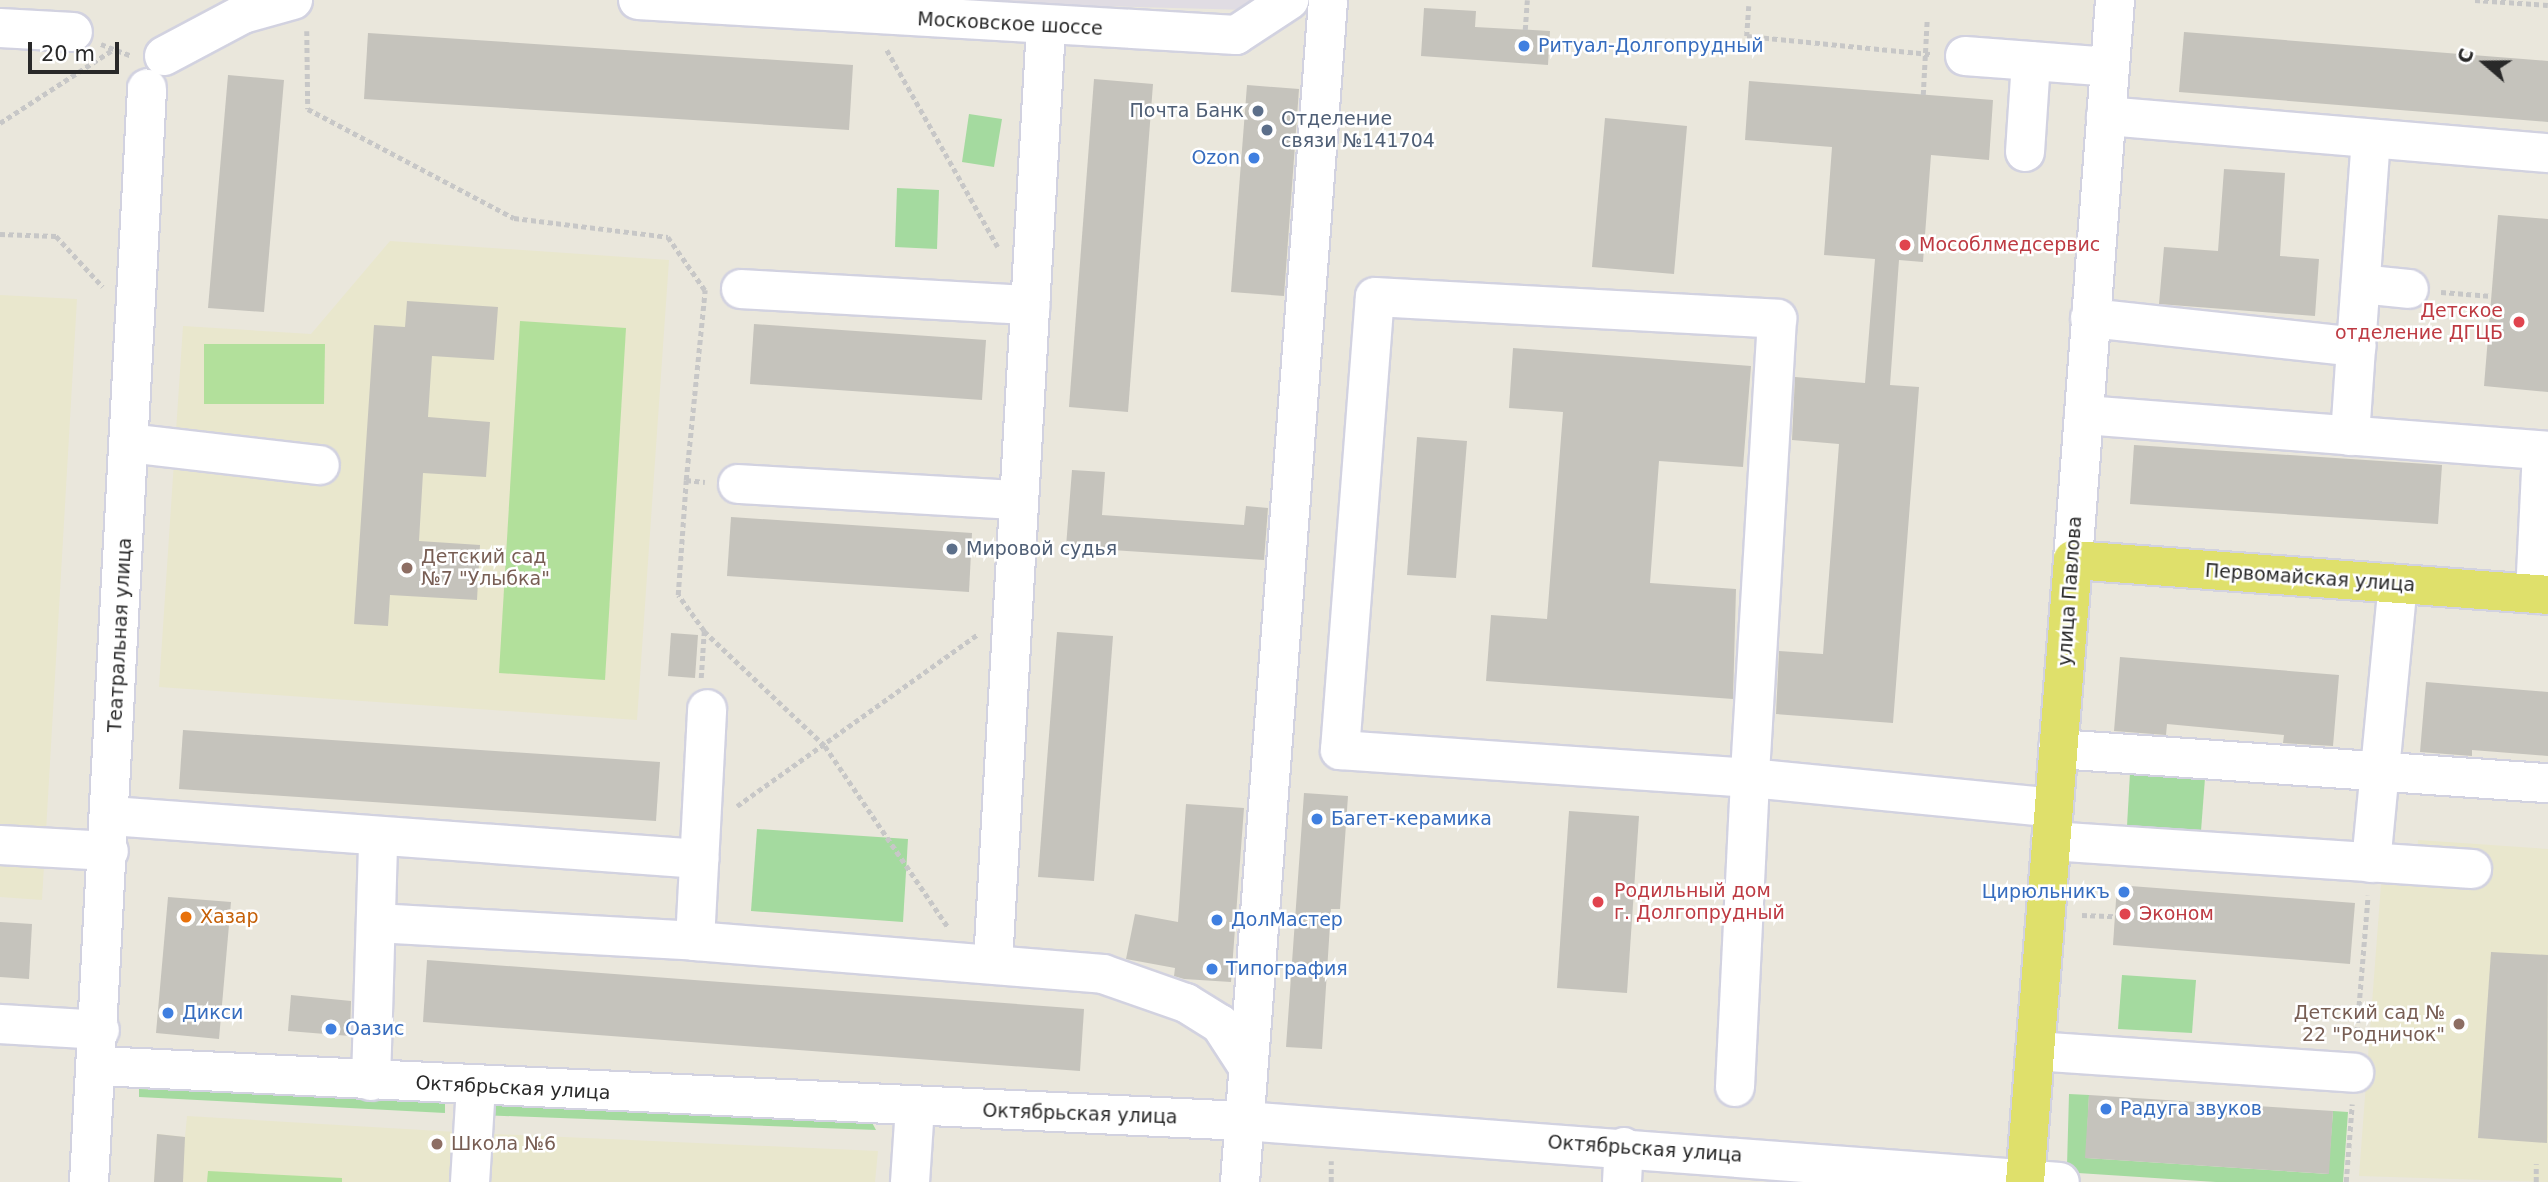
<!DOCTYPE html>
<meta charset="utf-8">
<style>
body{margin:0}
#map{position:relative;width:2548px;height:1182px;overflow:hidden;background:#eae7dc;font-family:"DejaVu Sans",sans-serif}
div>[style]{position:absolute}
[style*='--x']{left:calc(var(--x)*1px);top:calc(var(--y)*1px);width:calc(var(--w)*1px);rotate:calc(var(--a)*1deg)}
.industrial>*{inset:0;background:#e0dce3}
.education>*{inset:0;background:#e9e7cd}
.green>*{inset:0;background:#a4da9f}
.pitch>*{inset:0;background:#b2e09b}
.building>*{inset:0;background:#c5c3bc}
.path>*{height:4.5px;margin-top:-2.25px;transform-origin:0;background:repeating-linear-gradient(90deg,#c7c7c7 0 5px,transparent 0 8.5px)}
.roads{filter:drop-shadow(2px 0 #d2d2e0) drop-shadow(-2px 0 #d2d2e0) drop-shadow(0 2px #d2d2e0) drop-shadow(0 -2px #d2d2e0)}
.minor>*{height:38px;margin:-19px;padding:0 19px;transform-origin:19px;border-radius:19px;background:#fff}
.major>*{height:38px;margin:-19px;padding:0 19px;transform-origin:19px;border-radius:19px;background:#dfe06b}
.dots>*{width:19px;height:19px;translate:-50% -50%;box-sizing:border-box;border:4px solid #fff;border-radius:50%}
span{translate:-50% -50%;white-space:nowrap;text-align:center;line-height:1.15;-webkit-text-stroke:5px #fff;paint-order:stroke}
.street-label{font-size:19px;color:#292929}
.shop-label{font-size:19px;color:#366cbe}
.left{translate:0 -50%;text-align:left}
.right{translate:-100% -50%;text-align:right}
.service-label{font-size:19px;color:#4e5e75}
.health-label{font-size:19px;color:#be3a42}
.education-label{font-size:19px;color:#785e54}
.food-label{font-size:19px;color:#c56008}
.north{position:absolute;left:2450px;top:28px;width:70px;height:70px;-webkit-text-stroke:5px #fff;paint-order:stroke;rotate:290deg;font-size:19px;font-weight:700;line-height:28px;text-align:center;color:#292929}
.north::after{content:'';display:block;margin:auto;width:24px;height:32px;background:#292929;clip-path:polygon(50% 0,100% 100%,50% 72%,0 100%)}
.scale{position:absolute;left:28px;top:42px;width:91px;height:32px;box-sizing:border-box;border:4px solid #292929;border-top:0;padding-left:9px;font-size:21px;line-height:24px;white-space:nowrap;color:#292929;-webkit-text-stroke:5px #fff;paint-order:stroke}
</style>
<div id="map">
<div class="industrial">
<div style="clip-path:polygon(881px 0,1252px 0,1249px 10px)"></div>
</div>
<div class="education">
<div style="clip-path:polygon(390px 241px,669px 260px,637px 720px,159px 687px,183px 326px,311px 334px)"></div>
<div style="clip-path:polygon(0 295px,77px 299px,42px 900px,0 897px)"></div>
<div style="clip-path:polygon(2418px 840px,2548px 849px,2548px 1182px,2359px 1176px,2382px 871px,2416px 873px)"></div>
<div style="clip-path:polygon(187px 1116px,473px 1133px,878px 1151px,875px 1182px,154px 1182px,157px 1134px,185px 1137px)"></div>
</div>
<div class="green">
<div style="clip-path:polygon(969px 114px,1002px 119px,994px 167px,962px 162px)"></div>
<div style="clip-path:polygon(897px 188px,939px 190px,937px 249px,895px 247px)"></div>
<div style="clip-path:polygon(2130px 773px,2205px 778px,2201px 831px,2127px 826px)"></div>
<div style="clip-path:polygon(757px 829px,908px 839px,903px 922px,751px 911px)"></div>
<div style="clip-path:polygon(2122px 975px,2196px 980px,2192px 1033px,2118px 1029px)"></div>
<div style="clip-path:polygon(139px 1089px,445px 1100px,445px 1113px,139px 1097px)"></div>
<div style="clip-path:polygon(2069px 1094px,2089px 1095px,2086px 1158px,2328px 1174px,2333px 1111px,2348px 1112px,2343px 1182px,2216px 1182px,2078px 1173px,2067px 1166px)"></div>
<div style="clip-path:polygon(490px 1101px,869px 1117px,876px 1130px,480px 1115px)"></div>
</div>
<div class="pitch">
<div style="clip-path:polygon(520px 321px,626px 328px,605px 680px,499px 673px)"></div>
<div style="clip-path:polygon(204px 344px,325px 344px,324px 404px,204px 404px)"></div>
<div style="clip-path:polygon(208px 1171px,342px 1178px,342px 1182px,207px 1182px)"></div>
</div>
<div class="building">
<div style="clip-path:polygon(1424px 8px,1476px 11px,1475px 27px,1550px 31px,1548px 65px,1421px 56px)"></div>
<div style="clip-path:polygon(2184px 32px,2548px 61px,2548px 122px,2179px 92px)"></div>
<div style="clip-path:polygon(368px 33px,853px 65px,849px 130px,364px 99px)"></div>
<div style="clip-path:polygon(228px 75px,284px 80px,264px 312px,208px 308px)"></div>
<div style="clip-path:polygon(1094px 79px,1153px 84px,1128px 412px,1069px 407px)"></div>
<div style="clip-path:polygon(1749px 81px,1993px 100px,1989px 160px,1931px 155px,1923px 262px,1899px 260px,1890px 385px,1919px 387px,1893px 723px,1776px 714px,1779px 651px,1823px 654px,1839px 444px,1792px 440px,1795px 377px,1865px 383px,1875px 259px,1824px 255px,1832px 147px,1745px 140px)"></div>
<div style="clip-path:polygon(1247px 85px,1299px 89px,1284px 296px,1231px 292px)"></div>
<div style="clip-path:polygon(1605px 118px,1687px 126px,1674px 274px,1592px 267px)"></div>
<div style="clip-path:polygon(2224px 169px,2285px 173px,2280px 256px,2319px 259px,2315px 316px,2159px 304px,2164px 247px,2218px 251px)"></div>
<div style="clip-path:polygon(2498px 215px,2548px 219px,2548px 392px,2484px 386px)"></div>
<div style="clip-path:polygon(407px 301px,498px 307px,494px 360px,432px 356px,428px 417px,490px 422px,486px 477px,423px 473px,419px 541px,480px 545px,477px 600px,390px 595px,388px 626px,354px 624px,374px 325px,405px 327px)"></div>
<div style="clip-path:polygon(754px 324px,986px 340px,982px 400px,750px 384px)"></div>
<div style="clip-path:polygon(1513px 348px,1751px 366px,1743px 467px,1659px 461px,1650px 583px,1736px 589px,1733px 699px,1486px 681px,1491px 615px,1547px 619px,1563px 412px,1509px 408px)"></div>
<div style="clip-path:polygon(1417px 437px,1467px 441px,1456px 578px,1407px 575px)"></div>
<div style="clip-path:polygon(2134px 445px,2442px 465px,2438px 524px,2130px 504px)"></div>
<div style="clip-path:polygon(1072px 470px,1105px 472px,1102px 515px,1244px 525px,1246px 506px,1268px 508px,1264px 560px,1066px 547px)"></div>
<div style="clip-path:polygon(731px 517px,972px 533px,969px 592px,727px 576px)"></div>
<div style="clip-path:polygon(1057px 632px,1113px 636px,1094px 881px,1038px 877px)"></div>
<div style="clip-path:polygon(671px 633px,698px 635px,695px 678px,668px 676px)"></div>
<div style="clip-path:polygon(2120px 657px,2339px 675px,2333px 746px,2283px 743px,2284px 735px,2167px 724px,2166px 735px,2114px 731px)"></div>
<div style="clip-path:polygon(2426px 682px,2548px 692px,2548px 756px,2472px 750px,2472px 756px,2420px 752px)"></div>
<div style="clip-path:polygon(183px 730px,660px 762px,656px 821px,179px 789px)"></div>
<div style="clip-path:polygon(1304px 793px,1348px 796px,1340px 909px,1331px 909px,1322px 1049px,1286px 1047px)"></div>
<div style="clip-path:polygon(1186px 804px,1244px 808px,1231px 982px,1184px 979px,1174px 976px,1175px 968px,1126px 959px,1135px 914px,1178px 922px)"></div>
<div style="clip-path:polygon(1569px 811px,1639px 816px,1627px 993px,1557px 988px)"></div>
<div style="clip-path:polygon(2117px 885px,2355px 903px,2350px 964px,2113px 945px)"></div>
<div style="clip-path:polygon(168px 897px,231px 902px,219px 1039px,156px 1033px)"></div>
<div style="clip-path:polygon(0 922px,32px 924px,29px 979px,0 977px)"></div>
<div style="clip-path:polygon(2491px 952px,2548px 955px,2547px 1143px,2478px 1138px)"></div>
<div style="clip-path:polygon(427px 960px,1084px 1009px,1080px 1071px,423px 1022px)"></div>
<div style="clip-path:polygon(291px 995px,351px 1001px,350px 1036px,288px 1031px)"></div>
<div style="clip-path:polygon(2089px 1095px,2333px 1111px,2329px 1174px,2085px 1158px)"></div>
<div style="clip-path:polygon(157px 1134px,185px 1137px,183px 1182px,154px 1182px)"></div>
</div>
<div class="path">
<div style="--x:2475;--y:0;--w:73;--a:3.9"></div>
<div style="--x:1749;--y:6;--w:30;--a:94"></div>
<div style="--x:1747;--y:36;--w:186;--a:5.6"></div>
<div style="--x:1525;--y:30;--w:30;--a:-86"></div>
<div style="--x:307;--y:31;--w:78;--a:89.3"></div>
<div style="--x:308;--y:109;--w:233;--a:27.9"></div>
<div style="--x:514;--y:218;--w:155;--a:7"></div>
<div style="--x:668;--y:237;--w:65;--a:55.1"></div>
<div style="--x:101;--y:44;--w:33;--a:21"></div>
<div style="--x:887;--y:50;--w:226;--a:60.6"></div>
<div style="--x:1923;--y:95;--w:76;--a:-87"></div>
<div style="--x:0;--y:123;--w:136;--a:-33"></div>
<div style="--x:0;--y:234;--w:56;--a:2"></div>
<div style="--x:56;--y:236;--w:69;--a:47.3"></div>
<div style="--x:2441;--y:292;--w:51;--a:4.5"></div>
<div style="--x:686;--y:480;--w:191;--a:-84.3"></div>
<div style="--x:704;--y:631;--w:167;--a:43.5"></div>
<div style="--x:825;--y:746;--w:219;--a:55.8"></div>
<div style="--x:701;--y:678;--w:47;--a:-86.3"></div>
<div style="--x:704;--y:631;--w:44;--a:-125.8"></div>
<div style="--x:678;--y:595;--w:115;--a:-86"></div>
<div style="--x:686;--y:480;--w:19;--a:6"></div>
<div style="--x:737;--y:806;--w:296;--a:-35.5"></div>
<div style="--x:2082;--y:915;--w:33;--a:2"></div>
<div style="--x:2356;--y:1040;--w:145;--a:-85.3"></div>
<div style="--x:1331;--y:1182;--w:21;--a:-90"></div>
<div style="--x:2346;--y:1182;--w:78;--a:-85.6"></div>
<div style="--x:2536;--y:1182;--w:18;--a:-90"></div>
</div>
<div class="roads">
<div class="minor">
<div style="--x:638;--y:0;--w:599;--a:3.35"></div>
<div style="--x:1236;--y:35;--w:64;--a:-33.4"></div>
<div style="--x:0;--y:28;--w:73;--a:3.1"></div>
<div style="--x:164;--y:56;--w:89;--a:-28"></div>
<div style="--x:243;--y:14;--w:52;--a:-15.6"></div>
<div style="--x:1965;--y:56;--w:145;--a:4.3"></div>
<div style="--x:2106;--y:116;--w:444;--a:4.8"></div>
<div style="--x:2025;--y:152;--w:91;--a:-86.2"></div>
<div style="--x:2361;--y:284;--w:48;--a:5.9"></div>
<div style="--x:741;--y:289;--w:290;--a:3.2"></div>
<div style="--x:1375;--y:297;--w:403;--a:3.1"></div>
<div style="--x:1777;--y:319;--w:460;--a:93.4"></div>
<div style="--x:1750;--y:778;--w:411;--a:-176.1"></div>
<div style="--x:1340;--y:750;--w:454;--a:-85.6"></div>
<div style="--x:2090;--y:318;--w:268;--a:6.2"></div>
<div style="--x:2356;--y:347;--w:208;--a:-85.9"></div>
<div style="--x:2084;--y:415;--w:465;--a:4.4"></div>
<div style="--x:2350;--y:436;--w:89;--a:-86.1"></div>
<div style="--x:129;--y:443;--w:192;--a:6.6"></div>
<div style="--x:738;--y:484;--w:280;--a:3.3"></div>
<div style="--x:2073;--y:560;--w:562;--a:-85.71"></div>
<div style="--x:2535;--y:594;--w:143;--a:-87.2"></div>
<div style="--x:2058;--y:749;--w:491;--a:4"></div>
<div style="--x:111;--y:816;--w:590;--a:4.18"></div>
<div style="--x:2051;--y:841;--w:422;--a:3.8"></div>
<div style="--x:0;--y:845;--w:109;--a:3.2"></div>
<div style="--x:2371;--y:863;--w:280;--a:-84.5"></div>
<div style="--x:377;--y:923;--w:319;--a:3.2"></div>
<div style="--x:695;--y:941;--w:409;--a:4.6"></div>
<div style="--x:1103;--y:974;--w:88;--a:19.3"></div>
<div style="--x:1186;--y:1003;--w:40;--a:32"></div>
<div style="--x:1220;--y:1024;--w:48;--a:57"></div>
<div style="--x:695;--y:941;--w:232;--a:-87"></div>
<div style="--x:993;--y:963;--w:937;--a:-86.76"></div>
<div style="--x:0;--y:1024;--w:100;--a:3.4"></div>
<div style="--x:2035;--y:1051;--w:320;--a:3.9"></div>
<div style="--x:98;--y:1066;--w:1147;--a:2.75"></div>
<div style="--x:1244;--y:1121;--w:818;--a:4.28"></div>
<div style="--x:371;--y:1081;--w:242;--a:-88.3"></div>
<div style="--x:1735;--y:1087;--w:309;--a:-87.2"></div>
<div style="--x:1750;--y:778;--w:305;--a:5.6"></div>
<div style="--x:89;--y:1182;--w:1095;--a:-86.96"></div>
<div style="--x:470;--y:1182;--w:96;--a:-86.4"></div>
<div style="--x:910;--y:1182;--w:76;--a:-86.2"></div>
<div style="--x:1240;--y:1182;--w:1185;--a:-85.74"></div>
<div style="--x:1622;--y:1182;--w:35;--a:-87"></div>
</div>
<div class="major">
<div style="--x:2025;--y:1182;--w:624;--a:-85.59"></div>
<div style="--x:2073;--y:560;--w:476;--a:4.2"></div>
</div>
</div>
<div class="dots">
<div style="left:1524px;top:46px;background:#3f7fe0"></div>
<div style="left:1258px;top:111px;background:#5c6f8a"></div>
<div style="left:1267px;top:130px;background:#5c6f8a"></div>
<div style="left:1254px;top:158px;background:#3f7fe0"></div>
<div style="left:1905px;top:245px;background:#e0444e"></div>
<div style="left:2519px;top:322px;background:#e0444e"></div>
<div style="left:952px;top:549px;background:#5c6f8a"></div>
<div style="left:407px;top:568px;background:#8d6e63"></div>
<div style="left:1317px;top:819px;background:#3f7fe0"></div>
<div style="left:2124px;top:892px;background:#3f7fe0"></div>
<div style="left:1598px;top:902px;background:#e0444e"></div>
<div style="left:2125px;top:914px;background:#e0444e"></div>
<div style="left:186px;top:917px;background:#e8710a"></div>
<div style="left:1217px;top:920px;background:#3f7fe0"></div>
<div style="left:1212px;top:969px;background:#3f7fe0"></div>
<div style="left:168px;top:1013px;background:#3f7fe0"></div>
<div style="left:2459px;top:1024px;background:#8d6e63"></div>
<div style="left:331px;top:1029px;background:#3f7fe0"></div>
<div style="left:2106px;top:1109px;background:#3f7fe0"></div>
<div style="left:437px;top:1144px;background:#8d6e63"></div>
</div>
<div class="street-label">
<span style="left:1010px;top:24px;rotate:3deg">Московское шоссе</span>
<span style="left:2310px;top:578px;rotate:4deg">Первомайская улица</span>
<span style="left:2070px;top:591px;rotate:-86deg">улица Павлова</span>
<span style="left:120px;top:635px;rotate:-87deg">Театральная улица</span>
<span style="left:513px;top:1088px;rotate:3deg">Октябрьская улица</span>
<span style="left:1080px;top:1114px;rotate:2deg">Октябрьская улица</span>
<span style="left:1645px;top:1149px;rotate:4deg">Октябрьская улица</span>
</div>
<div class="shop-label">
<span class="left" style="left:1538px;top:46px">Ритуал-Долгопрудный</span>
<span class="right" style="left:1240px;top:158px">Ozon</span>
<span class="left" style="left:1331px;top:819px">Багет-керамика</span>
<span class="right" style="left:2110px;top:892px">Цирюльникъ</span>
<span class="left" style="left:1231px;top:920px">ДолМастер</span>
<span class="left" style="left:1226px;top:969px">Типография</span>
<span class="left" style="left:182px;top:1013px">Дикси</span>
<span class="left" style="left:345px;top:1029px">Оазис</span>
<span class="left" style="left:2120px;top:1109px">Радуга звуков</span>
</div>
<div class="service-label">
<span class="right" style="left:1244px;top:111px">Почта Банк</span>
<span class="left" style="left:1281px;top:130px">Отделение<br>связи №141704</span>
<span class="left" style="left:966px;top:549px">Мировой судья</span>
</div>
<div class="health-label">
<span class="left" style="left:1919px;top:245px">Мособлмедсервис</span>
<span class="right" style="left:2503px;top:322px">Детское<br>отделение ДГЦБ</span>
<span class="left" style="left:1614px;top:902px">Родильный дом<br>г. Долгопрудный</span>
<span class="left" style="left:2139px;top:914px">Эконом</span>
</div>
<div class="education-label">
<span class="left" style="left:421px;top:568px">Детский сад<br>№7 "Улыбка"</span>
<span class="right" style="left:2445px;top:1024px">Детский сад №<br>22 "Родничок"</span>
<span class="left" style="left:451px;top:1144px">Школа №6</span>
</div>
<div class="food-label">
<span class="left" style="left:200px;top:917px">Хазар</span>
</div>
<div class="north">С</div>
<div class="scale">20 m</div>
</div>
